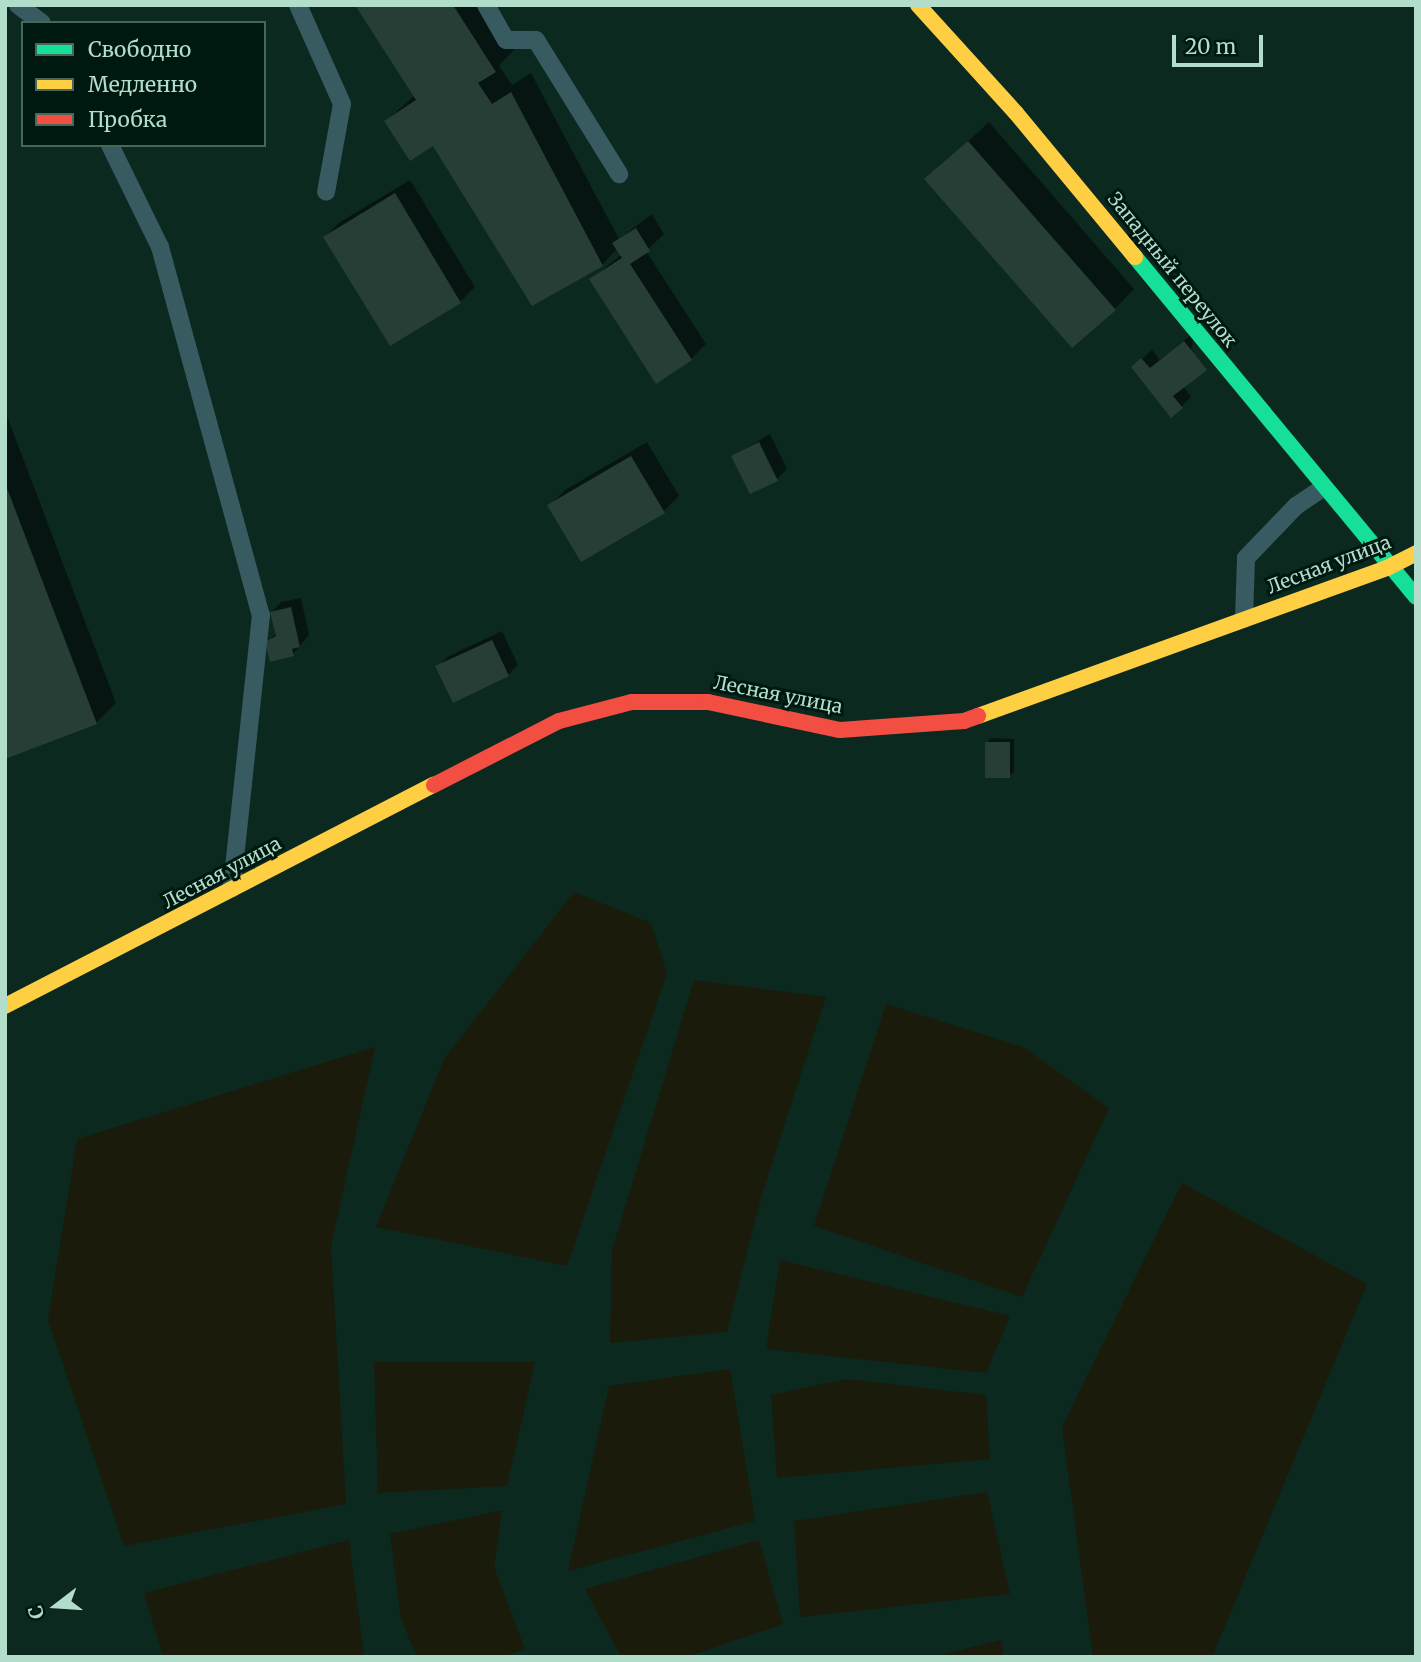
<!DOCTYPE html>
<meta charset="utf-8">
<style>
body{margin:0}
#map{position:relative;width:1421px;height:1662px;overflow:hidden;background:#0c2920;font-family:Merriweather,serif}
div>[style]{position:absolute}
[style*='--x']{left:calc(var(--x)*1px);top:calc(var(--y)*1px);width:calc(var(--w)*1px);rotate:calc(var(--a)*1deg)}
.water>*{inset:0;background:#1a1b0b}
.shadow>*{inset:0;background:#0007}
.building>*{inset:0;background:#273e37}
.lane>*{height:18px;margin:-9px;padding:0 9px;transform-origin:9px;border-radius:9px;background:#385a61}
.fast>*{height:16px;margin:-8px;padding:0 8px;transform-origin:8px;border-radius:8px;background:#16e098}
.slow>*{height:16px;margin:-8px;padding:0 8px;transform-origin:8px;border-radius:8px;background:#ffcf43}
.jam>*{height:16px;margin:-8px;padding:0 8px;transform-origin:8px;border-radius:8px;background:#f24e42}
span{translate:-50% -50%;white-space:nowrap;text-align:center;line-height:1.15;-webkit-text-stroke:6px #001910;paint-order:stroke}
.street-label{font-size:19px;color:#b3ddcb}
.frame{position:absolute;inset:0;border:7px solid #b3ddcb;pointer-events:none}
.legend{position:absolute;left:21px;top:21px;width:245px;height:126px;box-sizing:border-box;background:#001910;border:2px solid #48675b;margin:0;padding:9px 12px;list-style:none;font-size:21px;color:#b3ddcb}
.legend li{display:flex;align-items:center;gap:14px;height:35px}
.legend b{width:35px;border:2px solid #48675b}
.north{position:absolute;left:21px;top:1571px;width:70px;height:70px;-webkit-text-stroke:5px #001910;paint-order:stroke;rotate:253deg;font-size:19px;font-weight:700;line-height:28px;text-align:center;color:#b3ddcb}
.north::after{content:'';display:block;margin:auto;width:24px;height:32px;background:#b3ddcb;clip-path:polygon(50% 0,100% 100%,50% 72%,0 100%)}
.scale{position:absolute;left:1172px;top:35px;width:91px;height:32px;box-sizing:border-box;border:4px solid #b3ddcb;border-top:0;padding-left:9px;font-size:21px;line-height:24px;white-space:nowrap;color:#b3ddcb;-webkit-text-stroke:5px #001910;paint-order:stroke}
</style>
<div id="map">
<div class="water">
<div style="clip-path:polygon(574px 892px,651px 923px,667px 973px,567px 1266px,376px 1227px,444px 1059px)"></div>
<div style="clip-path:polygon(694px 980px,826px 997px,762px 1194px,727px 1332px,610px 1343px,612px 1250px)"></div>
<div style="clip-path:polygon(886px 1004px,1023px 1047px,1109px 1108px,1022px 1297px,814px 1226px)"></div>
<div style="clip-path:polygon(375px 1047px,331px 1246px,346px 1504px,124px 1546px,48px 1320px,77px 1139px)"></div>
<div style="clip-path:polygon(1182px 1183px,1367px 1284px,1212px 1657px,1093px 1657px,1062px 1427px)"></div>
<div style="clip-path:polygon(780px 1260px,1010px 1316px,986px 1373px,766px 1349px)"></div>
<div style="clip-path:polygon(374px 1362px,535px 1362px,507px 1486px,378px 1493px)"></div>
<div style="clip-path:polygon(730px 1369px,755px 1521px,568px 1571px,609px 1386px)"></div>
<div style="clip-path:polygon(846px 1379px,986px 1395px,990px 1459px,777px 1478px,771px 1395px)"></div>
<div style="clip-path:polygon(987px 1492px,1010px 1594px,800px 1617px,794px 1521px)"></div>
<div style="clip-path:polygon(502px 1510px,494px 1567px,525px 1649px,502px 1657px,417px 1657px,401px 1619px,390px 1534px)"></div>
<div style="clip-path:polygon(349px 1540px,364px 1655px,163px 1657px,144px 1593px)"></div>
<div style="clip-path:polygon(759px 1540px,783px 1624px,686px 1657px,621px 1657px,585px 1589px)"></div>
<div style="clip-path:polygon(1001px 1640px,1004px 1657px,933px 1657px)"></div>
</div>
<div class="shadow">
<div style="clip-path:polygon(357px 5px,485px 5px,514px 50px,499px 66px,512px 85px,531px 73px,619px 239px,652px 214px,664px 234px,646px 251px,706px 344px,691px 359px,591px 279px,622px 254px,618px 248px,602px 265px,433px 144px,386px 121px,415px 95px)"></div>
<div style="clip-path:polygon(989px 122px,1134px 289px,1115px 309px,927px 179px)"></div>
<div style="clip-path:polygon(410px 180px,475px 287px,460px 302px,325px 237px,340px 222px)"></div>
<div style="clip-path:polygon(1195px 332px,1183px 386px,1191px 397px,1181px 407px,1133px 367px,1152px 350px,1160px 360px)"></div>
<div style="clip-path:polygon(5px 411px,116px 703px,96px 723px,5px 758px)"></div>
<div style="clip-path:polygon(770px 434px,787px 469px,777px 479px,733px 456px)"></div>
<div style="clip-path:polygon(647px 442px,679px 496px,664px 511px,550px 505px,565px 490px)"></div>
<div style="clip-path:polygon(301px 598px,309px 635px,293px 654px,267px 642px,277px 633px,272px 612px,281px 602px)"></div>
<div style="clip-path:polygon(502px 631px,518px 665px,508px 675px,438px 667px,447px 657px)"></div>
<div style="clip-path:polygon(991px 738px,1014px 739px,1014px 772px,1009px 776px,987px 743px)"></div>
</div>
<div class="building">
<div style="clip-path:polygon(355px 5px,453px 5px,496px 72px,478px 83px,492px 104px,511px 92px,603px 266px,532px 306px,433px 146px,410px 161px,384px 121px,416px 100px)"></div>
<div style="clip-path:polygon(968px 141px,1116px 310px,1072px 348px,924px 179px)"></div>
<div style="clip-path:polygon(395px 193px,461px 303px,390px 346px,323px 237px)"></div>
<div style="clip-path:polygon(636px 228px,650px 251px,630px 264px,692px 360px,656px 384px,589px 279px,622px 258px,612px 243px)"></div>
<div style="clip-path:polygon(1184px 341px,1207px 370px,1173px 396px,1183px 408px,1171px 418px,1131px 367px,1141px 358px,1150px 368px)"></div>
<div style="clip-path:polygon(759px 442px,778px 481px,750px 494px,731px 456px)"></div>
<div style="clip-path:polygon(631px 456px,665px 513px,581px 562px,547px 505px)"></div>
<div style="clip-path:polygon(5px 483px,97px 724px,5px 759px)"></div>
<div style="clip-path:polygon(291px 607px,300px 647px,292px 649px,294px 656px,270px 662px,265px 642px,276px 636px,270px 612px)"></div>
<div style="clip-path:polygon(492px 640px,509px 676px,453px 703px,435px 666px)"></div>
<div style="clip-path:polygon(985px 742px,1010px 742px,1010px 778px,985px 778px)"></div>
</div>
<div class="lane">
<div style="--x:18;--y:5;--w:30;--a:37"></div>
<div style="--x:298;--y:5;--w:108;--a:66"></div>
<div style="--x:342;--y:104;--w:89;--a:100.3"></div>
<div style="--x:486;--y:5;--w:40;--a:60.3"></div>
<div style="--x:506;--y:40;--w:30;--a:0"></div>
<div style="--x:536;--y:40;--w:158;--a:58.2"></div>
<div style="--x:110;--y:145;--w:114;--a:63.9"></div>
<div style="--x:160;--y:247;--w:382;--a:74.7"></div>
<div style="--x:261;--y:615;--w:275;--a:96.1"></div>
<div style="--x:1244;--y:619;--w:61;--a:-88.1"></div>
<div style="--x:1246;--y:558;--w:72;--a:-46.1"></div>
<div style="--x:1296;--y:506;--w:32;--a:-34"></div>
</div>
<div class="fast">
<div style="--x:1135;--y:257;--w:441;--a:50.4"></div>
</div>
<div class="slow">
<div style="--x:918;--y:5;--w:146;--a:47.8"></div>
<div style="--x:1016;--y:113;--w:187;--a:50.4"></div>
<div style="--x:978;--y:716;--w:435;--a:-19.9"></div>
<div style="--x:1387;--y:568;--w:33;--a:-27"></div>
<div style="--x:5;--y:1006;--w:483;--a:-27.3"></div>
</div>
<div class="jam">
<div style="--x:434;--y:785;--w:140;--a:-27.1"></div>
<div style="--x:559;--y:721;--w:75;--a:-14.6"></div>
<div style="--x:632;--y:702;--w:76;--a:0"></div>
<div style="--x:708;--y:702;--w:135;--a:12"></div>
<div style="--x:840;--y:730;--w:124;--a:-4.2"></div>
<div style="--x:964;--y:721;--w:15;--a:-20"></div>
</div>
<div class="street-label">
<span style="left:1172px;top:270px;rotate:51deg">Западный переулок</span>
<span style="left:1329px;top:565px;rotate:-21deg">Лесная улица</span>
<span style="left:778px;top:695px;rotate:11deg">Лесная улица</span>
<span style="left:222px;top:873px;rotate:-28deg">Лесная улица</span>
</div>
<div class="frame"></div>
<ul class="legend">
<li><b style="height:9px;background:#16e098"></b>Свободно</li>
<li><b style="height:9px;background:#ffcf43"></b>Медленно</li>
<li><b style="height:9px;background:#f24e42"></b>Пробка</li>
</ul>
<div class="north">С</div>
<div class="scale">20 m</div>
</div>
